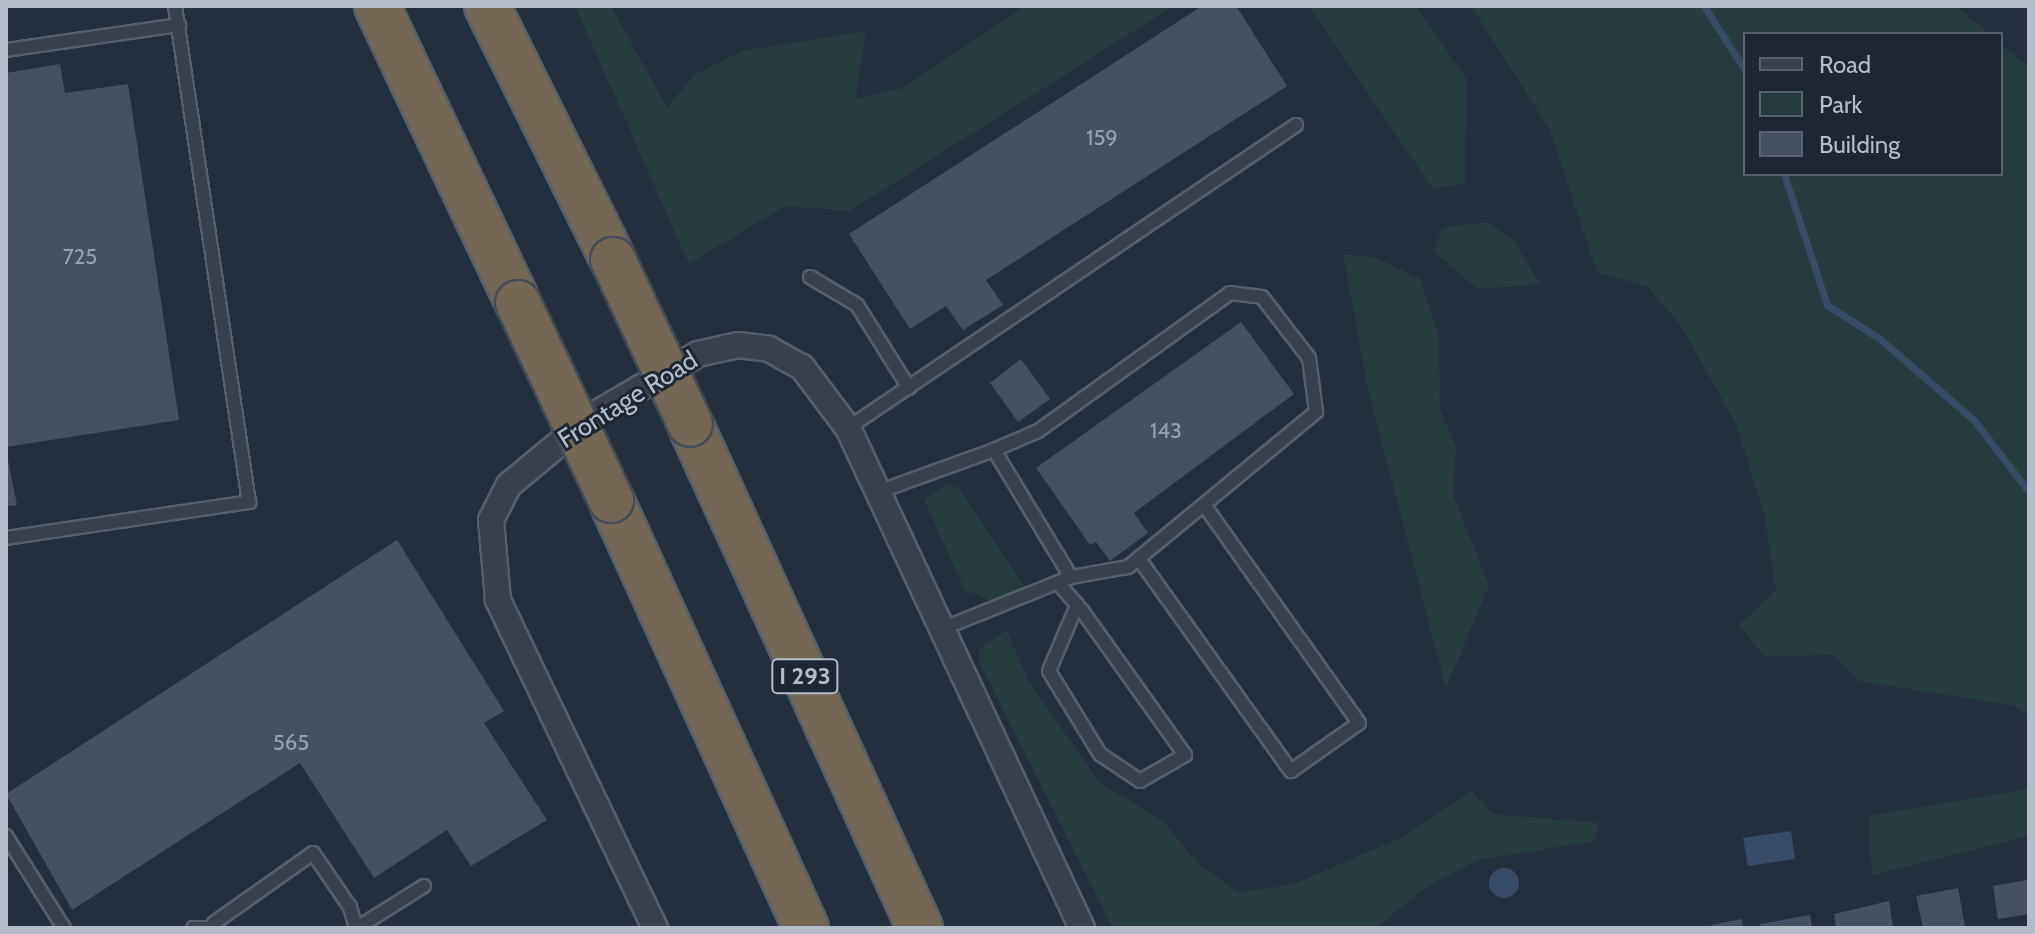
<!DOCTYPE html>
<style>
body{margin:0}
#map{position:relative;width:2035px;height:934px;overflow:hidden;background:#242f3e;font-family:Cabin,sans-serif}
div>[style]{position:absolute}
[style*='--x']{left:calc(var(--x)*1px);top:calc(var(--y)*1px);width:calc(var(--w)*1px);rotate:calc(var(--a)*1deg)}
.green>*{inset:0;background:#263c3f}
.water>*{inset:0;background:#394c67}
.round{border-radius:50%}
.stream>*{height:7px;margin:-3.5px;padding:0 3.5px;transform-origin:3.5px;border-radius:3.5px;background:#394c67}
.building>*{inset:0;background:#455162}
.roads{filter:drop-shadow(2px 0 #565f6c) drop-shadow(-2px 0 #565f6c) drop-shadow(0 2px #565f6c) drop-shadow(0 -2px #565f6c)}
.service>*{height:12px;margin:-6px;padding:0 6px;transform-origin:6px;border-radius:6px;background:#38414e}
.minor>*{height:24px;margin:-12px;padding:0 12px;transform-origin:12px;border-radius:12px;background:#38414e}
.motorway>*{height:44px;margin:-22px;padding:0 22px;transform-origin:22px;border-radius:22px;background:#746855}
.bridges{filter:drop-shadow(2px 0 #434c59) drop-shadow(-2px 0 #434c59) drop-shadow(0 2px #434c59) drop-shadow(0 -2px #434c59)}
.motorway-bridge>*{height:44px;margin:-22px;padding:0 22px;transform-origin:22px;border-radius:22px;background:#746855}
span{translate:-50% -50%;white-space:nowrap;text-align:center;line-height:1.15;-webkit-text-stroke:6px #1d2633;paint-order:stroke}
.number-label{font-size:22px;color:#98a1af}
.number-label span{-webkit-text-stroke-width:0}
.shield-label span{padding:2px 6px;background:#1d2633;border:2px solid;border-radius:6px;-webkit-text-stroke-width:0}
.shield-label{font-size:24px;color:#b4bcc9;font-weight:700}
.street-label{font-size:26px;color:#b4bcc9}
.frame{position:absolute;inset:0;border:8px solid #b4bcc9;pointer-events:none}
.legend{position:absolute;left:1743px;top:32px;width:260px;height:144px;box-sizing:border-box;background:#1d2633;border:2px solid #59626f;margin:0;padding:10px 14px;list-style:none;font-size:24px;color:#b4bcc9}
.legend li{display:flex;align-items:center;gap:16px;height:40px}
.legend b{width:40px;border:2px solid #59626f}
</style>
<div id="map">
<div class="green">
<div style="clip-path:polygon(575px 6px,611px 6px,667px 108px,694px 75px,741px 51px,866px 31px,855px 99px,903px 88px,1026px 6px,1173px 6px,850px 211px,785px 206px,689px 264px)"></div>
<div style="clip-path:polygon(1309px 6px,1416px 6px,1466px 78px,1465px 183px,1433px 189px)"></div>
<div style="clip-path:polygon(1471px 6px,1956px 6px,1990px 34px,1745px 34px,1745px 174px,2001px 174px,2001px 44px,2029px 67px,2029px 717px,2016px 706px,1859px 681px,1834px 655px,1764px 656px,1739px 625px,1776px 591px,1765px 516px,1736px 424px,1681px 326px,1647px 286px,1597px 273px,1550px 130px)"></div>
<div style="clip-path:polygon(1486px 222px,1513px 240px,1540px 284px,1478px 289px,1434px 252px,1442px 228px)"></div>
<div style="clip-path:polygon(1343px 254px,1377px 258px,1420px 279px,1439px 338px,1440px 410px,1456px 447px,1453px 495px,1489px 586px,1446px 688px,1368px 390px)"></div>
<div style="clip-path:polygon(947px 484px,959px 488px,1025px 587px,992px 601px,965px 590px,924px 500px)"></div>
<div style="clip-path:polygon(1007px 630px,1027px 679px,1099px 782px,1164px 822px,1196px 861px,1237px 892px,1292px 885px,1402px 837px,1472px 791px,1492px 814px,1598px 823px,1595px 841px,1478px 860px,1430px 885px,1375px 928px,1113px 928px,979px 661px,979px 649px)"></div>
<div style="clip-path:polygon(2029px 789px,2029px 836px,1872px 875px,1868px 816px)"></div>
</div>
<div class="water">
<div style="clip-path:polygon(1791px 831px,1795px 859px,1748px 866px,1743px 838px)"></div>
<div class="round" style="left:1489px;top:868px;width:30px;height:30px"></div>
</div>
<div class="stream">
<div style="--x:1704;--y:6;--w:76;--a:57.4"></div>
<div style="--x:1784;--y:174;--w:138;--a:71.8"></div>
<div style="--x:1827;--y:305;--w:63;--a:32.7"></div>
<div style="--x:1880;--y:339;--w:124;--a:40.8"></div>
<div style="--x:1974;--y:420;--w:91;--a:52.6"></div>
</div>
<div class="building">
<div style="clip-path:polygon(1202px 6px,1236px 6px,1287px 86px,986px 280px,1003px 305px,963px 330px,946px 306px,910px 329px,849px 234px)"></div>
<div style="clip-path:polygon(60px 64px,65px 93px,128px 84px,179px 420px,6px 447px,6px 73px)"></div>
<div style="clip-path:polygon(1241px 322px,1294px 394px,1134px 513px,1148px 533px,1110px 561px,1096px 542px,1090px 545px,1036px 468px)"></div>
<div style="clip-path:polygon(1021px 359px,1050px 399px,1018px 422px,990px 383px)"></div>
<div style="clip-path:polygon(6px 450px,17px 505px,6px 506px)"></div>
<div style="clip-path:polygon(397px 540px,504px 711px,484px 723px,547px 820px,471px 866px,447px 830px,374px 878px,300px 763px,72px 910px,6px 794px)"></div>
<div style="clip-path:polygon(2027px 880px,2029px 914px,1998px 919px,1993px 886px)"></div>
<div style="clip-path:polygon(1958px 888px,1965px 927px,1923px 928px,1916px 896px)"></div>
<div style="clip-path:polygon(1889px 901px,1893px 928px,1836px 928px,1834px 914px)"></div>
<div style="clip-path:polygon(1810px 915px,1812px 928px,1761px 928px,1760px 924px)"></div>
<div style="clip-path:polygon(1742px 919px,1743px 928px,1711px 928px,1711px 925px)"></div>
</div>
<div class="roads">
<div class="service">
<div style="--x:6;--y:50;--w:175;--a:-8.2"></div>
<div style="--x:810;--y:277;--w:55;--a:30.8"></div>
<div style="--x:857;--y:305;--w:98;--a:57.9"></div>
<div style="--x:848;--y:428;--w:541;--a:-34.07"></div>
<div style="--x:994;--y:450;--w:48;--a:-23.4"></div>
<div style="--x:1038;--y:431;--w:236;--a:-35.7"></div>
<div style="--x:1230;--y:293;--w:32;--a:7"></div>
<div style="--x:1262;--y:297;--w:77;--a:52.4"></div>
<div style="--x:1309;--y:358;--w:54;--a:82.6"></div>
<div style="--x:1316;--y:412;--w:244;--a:140.5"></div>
<div style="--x:1128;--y:567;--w:58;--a:170"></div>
<div style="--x:878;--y:492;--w:123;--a:-19.9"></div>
<div style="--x:994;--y:450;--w:149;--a:58.8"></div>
<div style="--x:1071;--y:577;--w:137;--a:158.1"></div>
<div style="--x:6;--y:538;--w:246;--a:-8.4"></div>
<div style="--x:249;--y:502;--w:501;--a:-98.49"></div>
<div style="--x:1139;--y:559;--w:261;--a:54.4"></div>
<div style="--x:1291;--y:771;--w:83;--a:-35.2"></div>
<div style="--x:1359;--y:723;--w:262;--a:-125.4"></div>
<div style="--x:1058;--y:583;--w:29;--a:49"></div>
<div style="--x:1077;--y:605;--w:9;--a:49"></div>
<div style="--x:1083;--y:612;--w:176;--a:54.5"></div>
<div style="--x:1185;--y:755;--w:52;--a:150"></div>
<div style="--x:1140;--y:781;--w:48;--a:-146"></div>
<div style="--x:1100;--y:754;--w:97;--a:-121.6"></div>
<div style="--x:1049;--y:671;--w:72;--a:-67"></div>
<div style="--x:6;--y:836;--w:109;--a:57.8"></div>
<div style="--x:214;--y:923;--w:121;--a:-35.3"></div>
<div style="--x:313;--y:853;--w:65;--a:55.6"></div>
<div style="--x:350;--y:907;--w:22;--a:74"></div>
<div style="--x:193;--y:928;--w:23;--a:0"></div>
<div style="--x:357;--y:928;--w:79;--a:-32.1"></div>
</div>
<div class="minor">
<div style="--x:655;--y:928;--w:364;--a:-115.6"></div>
<div style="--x:498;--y:600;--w:80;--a:-95"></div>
<div style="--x:491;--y:520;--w:39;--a:-63"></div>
<div style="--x:509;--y:485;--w:108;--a:-39.7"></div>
<div style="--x:592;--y:416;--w:123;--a:-30.3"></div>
<div style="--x:698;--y:354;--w:41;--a:-12.7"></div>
<div style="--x:738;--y:345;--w:31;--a:7"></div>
<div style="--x:769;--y:349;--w:38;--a:29"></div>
<div style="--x:802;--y:367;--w:76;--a:53"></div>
<div style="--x:848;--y:428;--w:552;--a:64.92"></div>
</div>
<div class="motorway">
<div style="--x:377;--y:6;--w:329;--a:64.6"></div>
<div style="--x:487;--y:6;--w:284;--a:63.6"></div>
<div style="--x:690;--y:424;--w:554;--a:65.47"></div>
<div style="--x:611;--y:500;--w:470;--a:65.5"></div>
</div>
</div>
<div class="bridges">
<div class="motorway-bridge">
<div style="--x:613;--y:260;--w:181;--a:64.8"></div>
<div style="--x:518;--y:303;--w:218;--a:64.7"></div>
</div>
</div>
<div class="number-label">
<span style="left:1102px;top:138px">159</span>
<span style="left:80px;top:257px">725</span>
<span style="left:1166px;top:431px">143</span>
<span style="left:291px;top:743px">565</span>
</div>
<div class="shield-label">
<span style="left:805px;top:676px">I 293</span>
</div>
<div class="street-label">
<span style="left:628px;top:400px;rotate:-32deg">Frontage Road</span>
</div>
<div class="frame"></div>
<ul class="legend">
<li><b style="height:10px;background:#38414e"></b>Road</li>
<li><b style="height:22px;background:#263c3f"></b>Park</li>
<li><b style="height:22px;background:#455162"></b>Building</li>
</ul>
</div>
